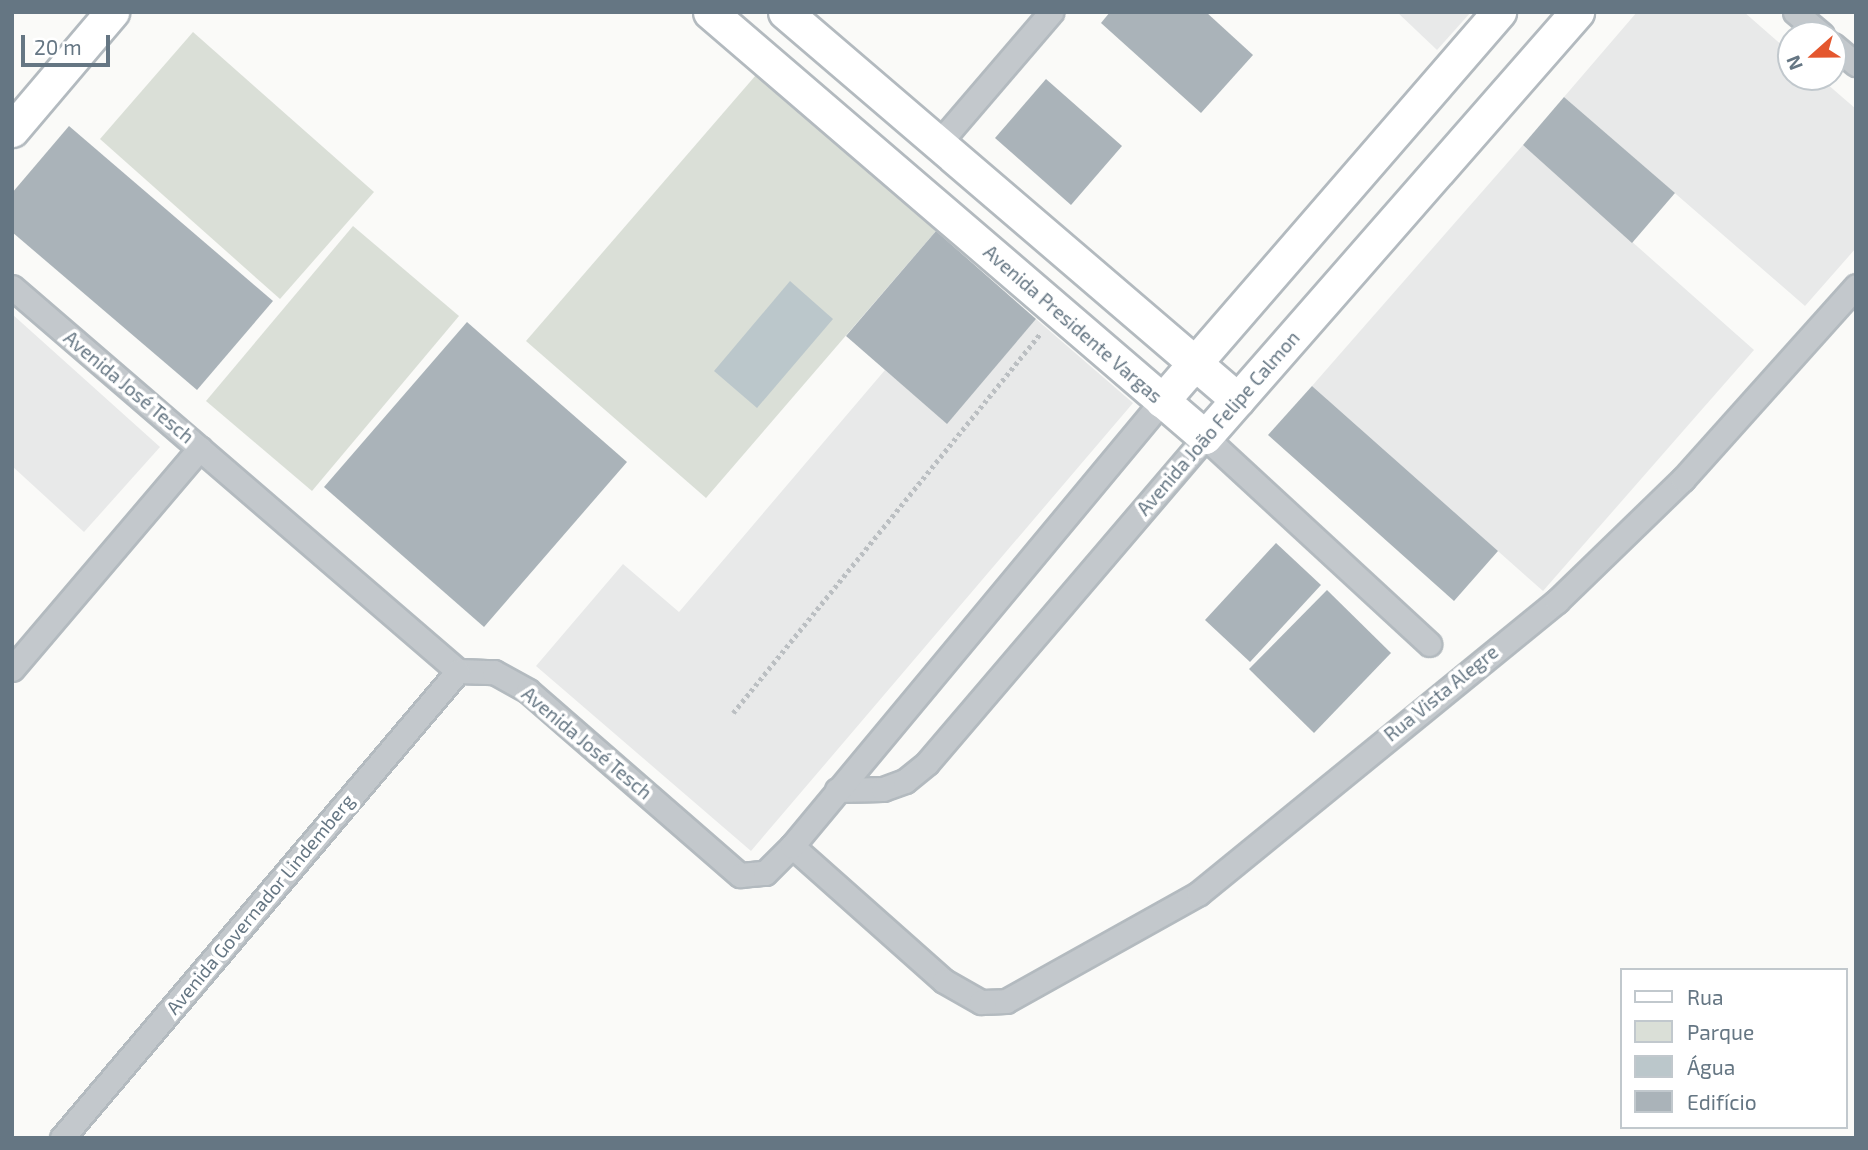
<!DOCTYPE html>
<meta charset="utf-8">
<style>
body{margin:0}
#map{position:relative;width:1868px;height:1150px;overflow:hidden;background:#fafaf8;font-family:"Exo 2",sans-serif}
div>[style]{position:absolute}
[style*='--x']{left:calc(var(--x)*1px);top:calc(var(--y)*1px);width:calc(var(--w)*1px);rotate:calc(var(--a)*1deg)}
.built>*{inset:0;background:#e8e9e9}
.green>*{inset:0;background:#dadfd7}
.water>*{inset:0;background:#bbc7cb}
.building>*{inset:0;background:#aab3b9}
.path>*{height:4.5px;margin-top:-2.25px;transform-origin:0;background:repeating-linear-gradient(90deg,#bbbfc2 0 3.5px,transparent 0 7px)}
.roads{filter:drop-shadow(2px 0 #b3babf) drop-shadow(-2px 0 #b3babf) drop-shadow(0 2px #b3babf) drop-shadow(0 -2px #b3babf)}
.street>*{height:23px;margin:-11.5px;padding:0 11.5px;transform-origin:11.5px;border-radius:11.5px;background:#c3c8cc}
.secondary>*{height:33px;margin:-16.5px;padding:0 16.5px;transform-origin:16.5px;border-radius:16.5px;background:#fff}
span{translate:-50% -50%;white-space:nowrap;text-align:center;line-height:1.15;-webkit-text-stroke:7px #fff;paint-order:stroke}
.street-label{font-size:19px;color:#657683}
.frame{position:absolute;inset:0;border:14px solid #657683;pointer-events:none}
.legend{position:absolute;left:1620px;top:968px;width:228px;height:161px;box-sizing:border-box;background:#fff;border:2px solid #c1c8cd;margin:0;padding:9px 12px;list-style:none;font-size:21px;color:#657683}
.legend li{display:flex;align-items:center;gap:14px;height:35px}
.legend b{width:35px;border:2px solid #c1c8cd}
.north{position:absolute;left:1777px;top:21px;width:70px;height:70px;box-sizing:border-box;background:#fff;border:2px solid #c1c8cd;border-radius:50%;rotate:249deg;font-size:19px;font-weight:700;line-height:28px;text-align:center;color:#657683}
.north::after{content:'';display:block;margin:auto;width:24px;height:32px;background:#e4572e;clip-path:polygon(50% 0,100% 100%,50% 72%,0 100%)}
.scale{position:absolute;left:21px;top:35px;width:89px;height:32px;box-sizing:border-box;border:4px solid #657683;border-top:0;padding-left:9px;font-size:21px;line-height:24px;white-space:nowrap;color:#657683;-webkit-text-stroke:5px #fff;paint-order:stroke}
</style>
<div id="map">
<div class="built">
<div style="clip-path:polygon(1397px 12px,1471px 12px,1437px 50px)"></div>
<div style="clip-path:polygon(1637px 12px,1744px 12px,1791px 53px,1791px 77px,1819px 77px,1856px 109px,1856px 248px,1805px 306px,1564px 97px)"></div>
<div style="clip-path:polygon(1523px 145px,1754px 350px,1543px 591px,1312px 386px)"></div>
<div style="clip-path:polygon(12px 314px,160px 447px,84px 532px,12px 466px)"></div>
<div style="clip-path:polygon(1036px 319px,1133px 403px,751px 851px,536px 666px,623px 564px,679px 612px,885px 370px,947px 423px)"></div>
</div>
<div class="green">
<div style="clip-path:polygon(193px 32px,374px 192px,280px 299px,100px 139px)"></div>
<div style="clip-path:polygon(756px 75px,936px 231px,706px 498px,526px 341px)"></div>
<div style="clip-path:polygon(353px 226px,459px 316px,312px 491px,206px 401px)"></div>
</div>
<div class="water">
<div style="clip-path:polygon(790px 281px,833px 319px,757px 408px,714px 371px)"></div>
</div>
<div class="building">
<div style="clip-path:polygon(1110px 12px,1206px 12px,1253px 55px,1201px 113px,1101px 23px)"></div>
<div style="clip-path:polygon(1046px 79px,1122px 146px,1071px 205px,995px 138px)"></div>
<div style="clip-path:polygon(1564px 97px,1675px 193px,1632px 243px,1523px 145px)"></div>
<div style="clip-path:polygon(69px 126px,273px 301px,197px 390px,12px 232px,12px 193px)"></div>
<div style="clip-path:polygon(936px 231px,1036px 319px,947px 424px,846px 336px)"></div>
<div style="clip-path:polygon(467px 322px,627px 462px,484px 627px,324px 487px)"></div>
<div style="clip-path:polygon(1312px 386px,1498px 551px,1454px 601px,1268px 435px)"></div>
<div style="clip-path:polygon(1276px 543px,1321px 585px,1250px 662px,1205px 620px)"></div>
<div style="clip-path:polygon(1327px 590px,1391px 653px,1314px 733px,1249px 669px)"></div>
</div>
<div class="path">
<div style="--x:733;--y:713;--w:488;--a:-51"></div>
</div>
<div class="roads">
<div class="street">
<div style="--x:1795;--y:12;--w:35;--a:40"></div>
<div style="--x:1833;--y:45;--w:30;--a:40"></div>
<div style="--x:938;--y:144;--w:174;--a:-49.4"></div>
<div style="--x:12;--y:287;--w:589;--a:40.73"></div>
<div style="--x:458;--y:671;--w:36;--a:2"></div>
<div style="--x:494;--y:672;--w:39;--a:29"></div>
<div style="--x:528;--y:691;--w:281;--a:41"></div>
<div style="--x:740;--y:875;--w:25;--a:-5"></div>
<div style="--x:765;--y:873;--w:38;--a:-45"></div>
<div style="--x:792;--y:846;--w:203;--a:41.6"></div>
<div style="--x:944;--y:981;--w:43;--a:29.6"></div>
<div style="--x:981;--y:1002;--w:25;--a:-2"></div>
<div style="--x:1006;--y:1001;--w:221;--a:-29.2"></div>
<div style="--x:1199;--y:893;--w:462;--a:-39.2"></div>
<div style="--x:1557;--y:601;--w:175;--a:-44.1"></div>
<div style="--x:1683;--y:479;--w:259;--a:-48.1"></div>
<div style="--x:12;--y:669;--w:290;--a:-49.6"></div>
<div style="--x:837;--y:790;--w:46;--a:-1.2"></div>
<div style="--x:883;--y:789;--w:23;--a:-20"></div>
<div style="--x:905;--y:781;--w:28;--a:-39"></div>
<div style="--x:927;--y:763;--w:428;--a:-49.5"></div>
<div style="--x:1205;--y:437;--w:305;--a:42.7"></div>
<div style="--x:792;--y:846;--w:579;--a:-50.26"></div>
<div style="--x:62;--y:1138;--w:612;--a:-49.7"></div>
</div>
<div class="secondary">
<div style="--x:710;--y:12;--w:652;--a:40.65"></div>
<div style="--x:1205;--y:437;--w:565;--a:-48.8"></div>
<div style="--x:785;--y:12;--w:596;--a:40.58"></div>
<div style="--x:12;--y:130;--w:155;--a:-49.7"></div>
<div style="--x:1162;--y:401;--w:515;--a:-49.1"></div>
</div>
</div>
<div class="street-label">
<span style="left:1073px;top:324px;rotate:41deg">Avenida Presidente Vargas</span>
<span style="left:129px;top:387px;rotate:40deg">Avenida José Tesch</span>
<span style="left:1218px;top:423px;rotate:-49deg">Avenida João Felipe Calmon</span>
<span style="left:1441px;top:693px;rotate:-39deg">Rua Vista Alegre</span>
<span style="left:587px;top:743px;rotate:40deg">Avenida José Tesch</span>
<span style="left:260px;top:904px;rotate:-50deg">Avenida Governador Lindemberg</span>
</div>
<div class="frame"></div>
<ul class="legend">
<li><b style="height:9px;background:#fff"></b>Rua</li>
<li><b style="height:19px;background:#dadfd7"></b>Parque</li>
<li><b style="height:19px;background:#bbc7cb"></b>Água</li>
<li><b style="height:19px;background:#aab3b9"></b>Edifício</li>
</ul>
<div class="north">N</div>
<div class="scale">20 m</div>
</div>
